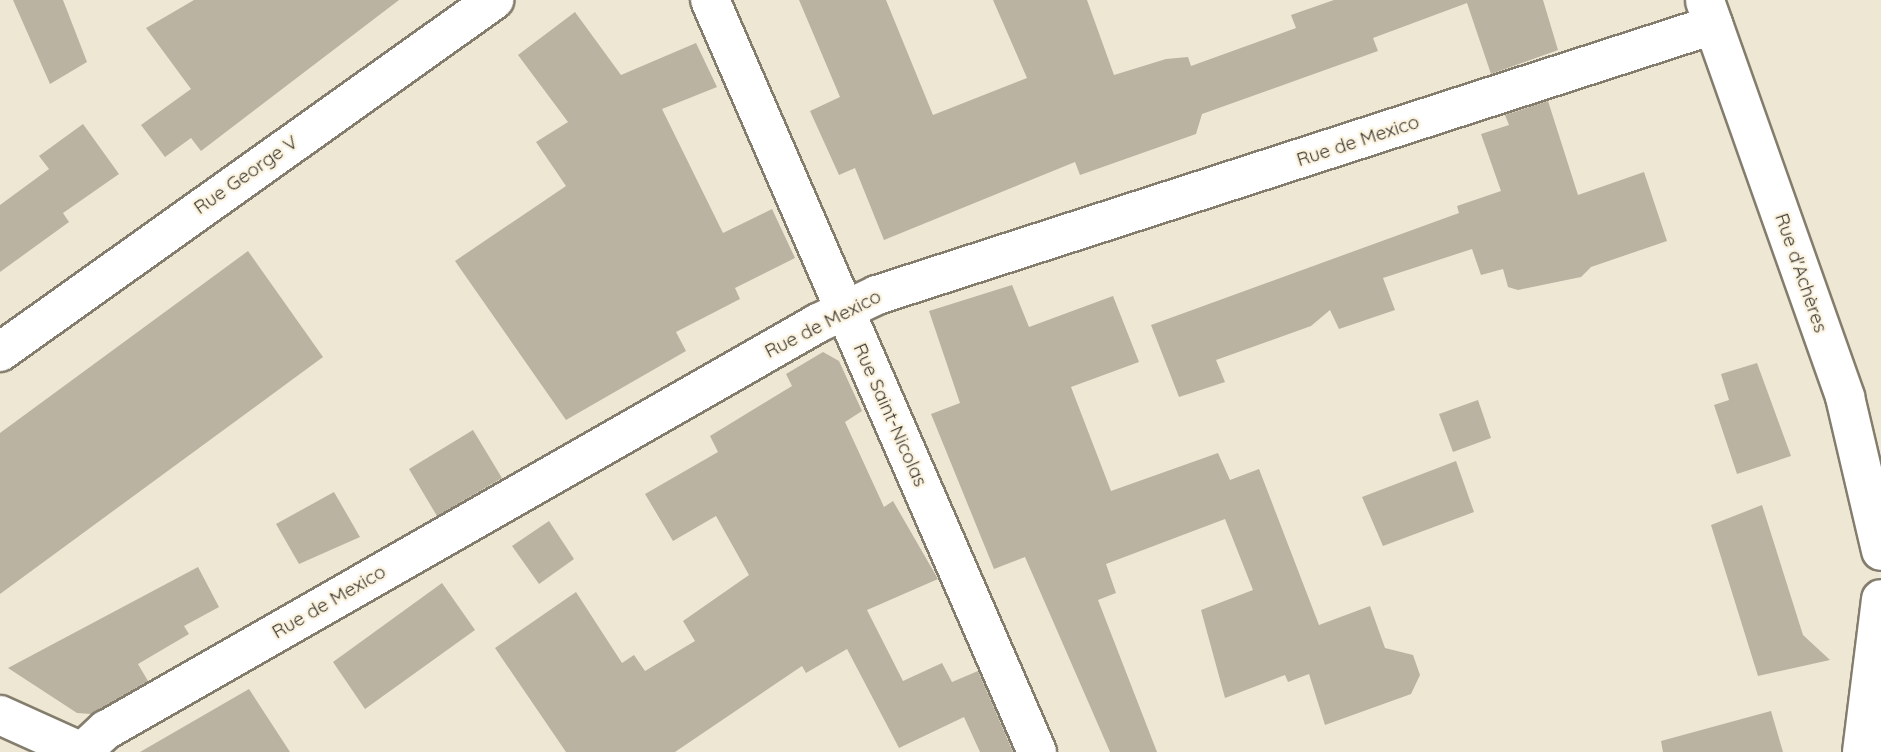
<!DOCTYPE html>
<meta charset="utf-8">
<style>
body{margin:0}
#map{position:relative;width:1881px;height:752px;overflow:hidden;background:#eee7d4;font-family:Quicksand,sans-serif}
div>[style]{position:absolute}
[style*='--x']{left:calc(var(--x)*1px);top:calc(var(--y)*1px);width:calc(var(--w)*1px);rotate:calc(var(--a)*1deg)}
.building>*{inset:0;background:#bab3a2}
.roads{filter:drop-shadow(2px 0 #847d6d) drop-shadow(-2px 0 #847d6d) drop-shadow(0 2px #847d6d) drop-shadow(0 -2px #847d6d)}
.minor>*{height:38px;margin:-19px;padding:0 19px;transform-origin:19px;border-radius:19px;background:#fff}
.major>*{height:38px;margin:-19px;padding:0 19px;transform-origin:19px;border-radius:19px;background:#fff}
span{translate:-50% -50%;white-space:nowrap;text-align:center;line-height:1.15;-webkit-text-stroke:5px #fcf4e1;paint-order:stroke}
.street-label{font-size:19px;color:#3b3831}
</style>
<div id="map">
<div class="building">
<div style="clip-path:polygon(13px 0,63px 0,87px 62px,50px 84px)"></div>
<div style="clip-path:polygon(194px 0,399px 0,201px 151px,191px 138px,165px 157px,141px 125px,191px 89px,146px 28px)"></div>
<div style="clip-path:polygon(799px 0,886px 0,933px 115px,1027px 78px,993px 0,1087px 0,1114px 75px,1166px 59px,1188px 57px,1191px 66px,1296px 28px,1291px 15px,1334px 0,1543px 0,1558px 50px,1491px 74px,1467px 3px,1373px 38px,1378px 51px,1202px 114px,1196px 134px,1080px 175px,1075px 162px,884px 240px,855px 168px,839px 175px,810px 111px,840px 97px)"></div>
<div style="clip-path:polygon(575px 12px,621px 75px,696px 43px,717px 87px,662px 109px,723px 233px,772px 209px,795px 258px,735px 288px,740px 299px,676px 332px,686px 351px,566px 420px,455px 261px,566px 186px,536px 142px,568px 122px,518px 55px)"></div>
<div style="clip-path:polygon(1548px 101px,1578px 195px,1644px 172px,1667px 241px,1591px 267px,1581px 277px,1518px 290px,1508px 287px,1503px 269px,1481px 275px,1472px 249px,1383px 278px,1395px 310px,1339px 329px,1330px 310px,1311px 326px,1216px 360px,1225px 382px,1179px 397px,1151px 325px,1459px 213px,1457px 206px,1501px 191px,1481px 134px,1509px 125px,1505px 115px)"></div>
<div style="clip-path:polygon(83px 124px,119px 174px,63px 213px,69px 222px,0 272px,0 205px,49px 169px,39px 156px)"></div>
<div style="clip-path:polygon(248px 251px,323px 357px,0 594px,0 433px)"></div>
<div style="clip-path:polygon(1012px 285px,1029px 327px,1113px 296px,1139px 362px,1071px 387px,1111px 491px,1218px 453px,1230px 480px,1259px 469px,1319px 625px,1370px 606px,1385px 648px,1413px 655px,1420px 675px,1411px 694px,1325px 725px,1309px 674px,1288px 682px,1285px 675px,1225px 698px,1201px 610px,1253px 590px,1225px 519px,1106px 564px,1116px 593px,1098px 600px,1157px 752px,1110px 752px,1025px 557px,994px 569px,931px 414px,960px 403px,929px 311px)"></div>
<div style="clip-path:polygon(823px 352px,839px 361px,862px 411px,845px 422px,884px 507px,893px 501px,938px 579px,867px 610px,903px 681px,942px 663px,952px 682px,978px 671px,1013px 752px,980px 752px,964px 717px,899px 748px,847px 649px,806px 673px,802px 666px,675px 752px,566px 752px,495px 648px,576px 592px,622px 663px,634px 655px,645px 671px,695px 641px,683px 621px,749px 575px,716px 516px,673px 541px,645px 494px,718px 452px,710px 436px,792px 386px,786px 374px)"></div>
<div style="clip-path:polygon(1757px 363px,1791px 456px,1737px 474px,1714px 405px,1729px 400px,1721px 374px)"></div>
<div style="clip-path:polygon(1478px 400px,1491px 438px,1453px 452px,1439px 414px)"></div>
<div style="clip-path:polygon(473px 430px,502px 478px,437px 516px,409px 469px)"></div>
<div style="clip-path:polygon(1456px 461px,1474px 512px,1383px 546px,1362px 497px)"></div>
<div style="clip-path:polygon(334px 492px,360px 537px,299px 564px,276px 524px)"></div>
<div style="clip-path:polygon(1762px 505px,1803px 635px,1830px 660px,1758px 676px,1711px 525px)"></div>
<div style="clip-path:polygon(549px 521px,574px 559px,539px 584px,512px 546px)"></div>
<div style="clip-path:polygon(198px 567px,219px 607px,184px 626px,189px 634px,138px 664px,148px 681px,91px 714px,77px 713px,8px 668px)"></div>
<div style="clip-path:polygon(442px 583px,475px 630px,365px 709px,333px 662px)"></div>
<div style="clip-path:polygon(249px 689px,290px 752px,140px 752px)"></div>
<div style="clip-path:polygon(1771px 711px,1783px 752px,1663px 752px,1661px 741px)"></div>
</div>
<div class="roads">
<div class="minor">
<div style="--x:710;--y:0;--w:820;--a:66.5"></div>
<div style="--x:1705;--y:1;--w:420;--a:70.5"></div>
<div style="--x:1845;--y:397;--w:158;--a:76.8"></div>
<div style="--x:0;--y:352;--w:607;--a:-35.47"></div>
<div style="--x:82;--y:752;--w:33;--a:-43"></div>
<div style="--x:106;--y:730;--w:820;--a:-29.75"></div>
<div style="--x:818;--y:323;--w:65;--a:-25.4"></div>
<div style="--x:877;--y:295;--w:879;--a:-17.9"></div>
<div style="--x:1862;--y:752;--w:154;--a:-82.9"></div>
</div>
<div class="major">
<div style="--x:0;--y:715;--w:90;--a:24.3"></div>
</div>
</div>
<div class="street-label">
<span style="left:1358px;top:141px;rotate:-18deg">Rue de Mexico</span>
<span style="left:246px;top:175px;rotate:-35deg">Rue George V</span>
<span style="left:1801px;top:273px;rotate:71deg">Rue d'Achères</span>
<span style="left:823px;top:324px;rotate:-27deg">Rue de Mexico</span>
<span style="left:890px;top:415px;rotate:66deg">Rue Saint-Nicolas</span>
<span style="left:329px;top:602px;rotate:-30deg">Rue de Mexico</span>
</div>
</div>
